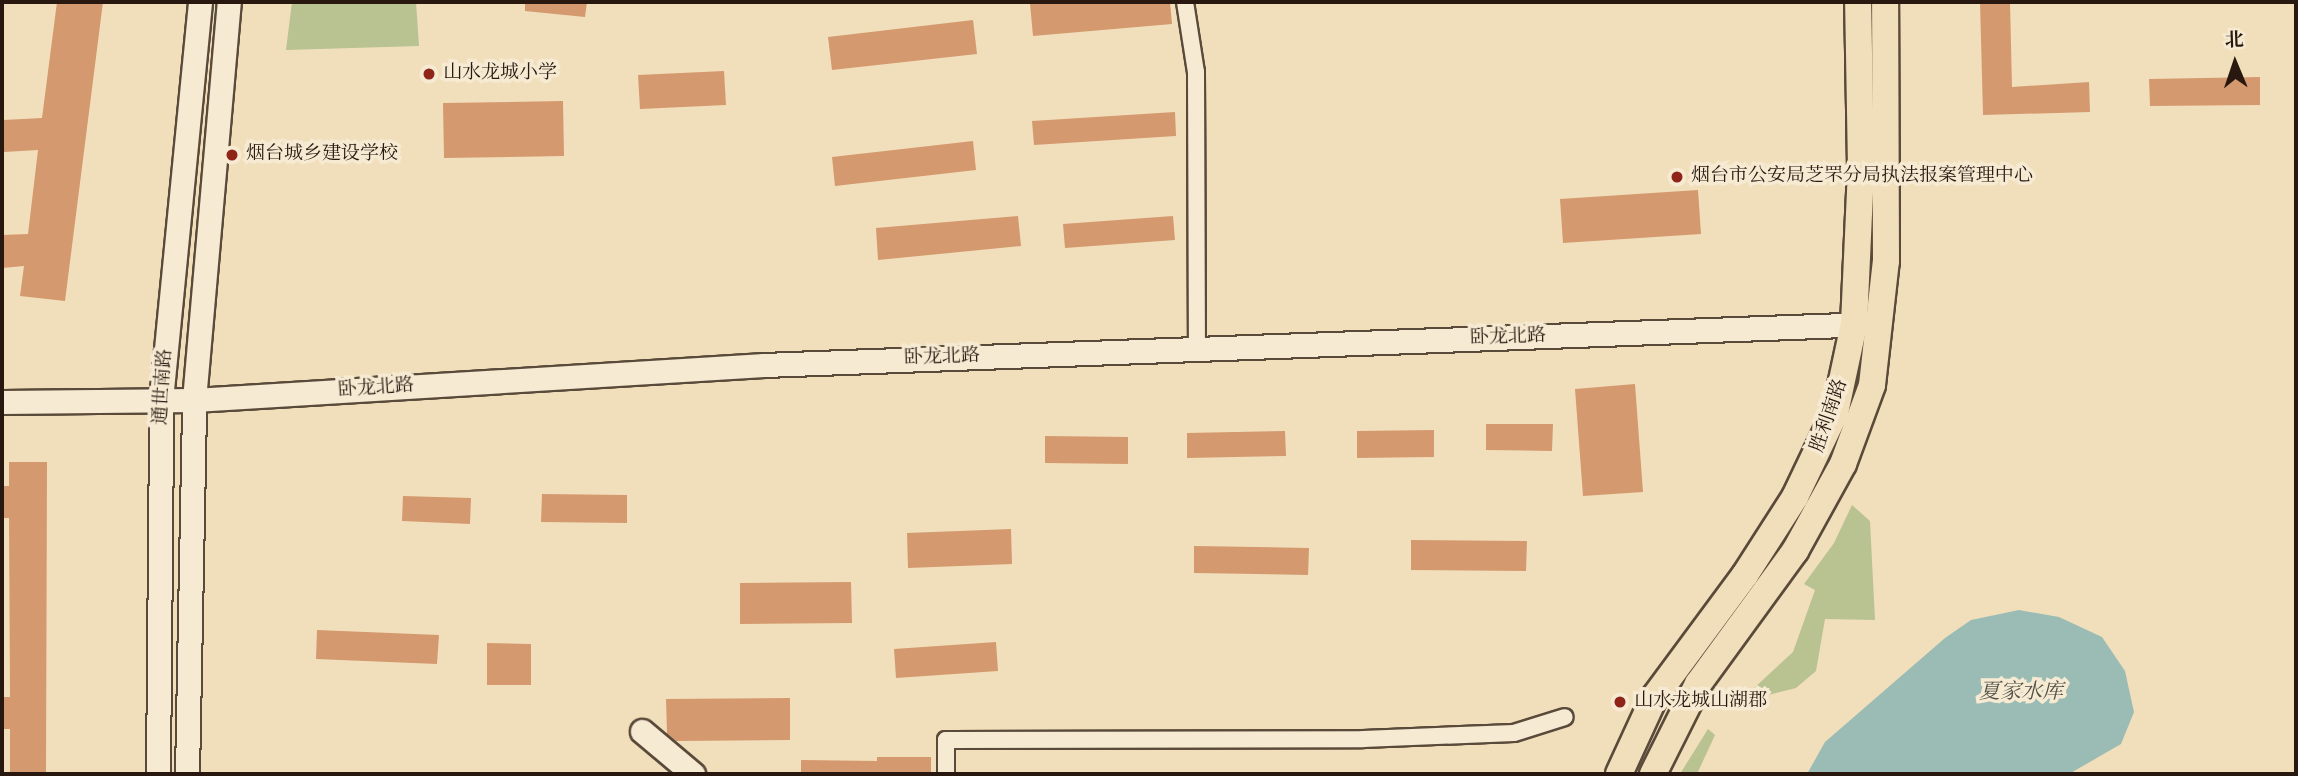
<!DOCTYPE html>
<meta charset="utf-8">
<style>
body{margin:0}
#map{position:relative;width:2298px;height:776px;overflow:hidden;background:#f1dfbb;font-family:"Old Standard TT","Noto Serif SC",serif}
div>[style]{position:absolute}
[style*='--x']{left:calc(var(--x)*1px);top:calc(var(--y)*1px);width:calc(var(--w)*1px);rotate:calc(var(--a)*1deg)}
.green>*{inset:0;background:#b9c291}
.water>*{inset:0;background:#9bbcb4}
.building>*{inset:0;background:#d4996f}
.roads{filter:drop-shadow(2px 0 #5a4a3a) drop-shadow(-2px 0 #5a4a3a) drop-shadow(0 2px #5a4a3a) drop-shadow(0 -2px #5a4a3a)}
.street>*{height:16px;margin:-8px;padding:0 8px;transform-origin:8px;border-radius:8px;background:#f6ead3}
.secondary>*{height:23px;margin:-11.5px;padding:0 11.5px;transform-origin:11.5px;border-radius:11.5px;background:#f6ead3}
.primary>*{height:26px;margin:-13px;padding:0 13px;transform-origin:13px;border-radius:13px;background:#f1dfbb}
.dots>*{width:19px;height:19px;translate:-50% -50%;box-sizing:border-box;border:4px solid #f6ead3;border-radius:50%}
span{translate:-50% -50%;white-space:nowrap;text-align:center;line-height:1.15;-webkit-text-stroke:7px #f6ead3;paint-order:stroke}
.poi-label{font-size:19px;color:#28180f}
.left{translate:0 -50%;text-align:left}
.street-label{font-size:19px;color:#28180f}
.water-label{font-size:21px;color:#505149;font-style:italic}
.frame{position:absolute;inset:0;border:4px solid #28180f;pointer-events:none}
.north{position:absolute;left:2200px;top:28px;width:70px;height:70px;-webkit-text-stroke:5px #f6ead3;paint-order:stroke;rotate:358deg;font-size:19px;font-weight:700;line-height:28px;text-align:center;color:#28180f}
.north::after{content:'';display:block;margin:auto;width:24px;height:32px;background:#28180f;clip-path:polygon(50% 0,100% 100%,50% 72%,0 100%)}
</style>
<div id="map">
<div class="green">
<div style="clip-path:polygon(292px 2px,416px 2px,419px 46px,286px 50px)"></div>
<div style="clip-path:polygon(1852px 505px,1870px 521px,1875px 620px,1825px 619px,1816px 671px,1796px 688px,1768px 695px,1751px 711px,1740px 701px,1793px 652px,1815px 590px,1804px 584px,1834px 543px)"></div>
<div style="clip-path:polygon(1708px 729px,1715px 735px,1697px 774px,1680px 774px)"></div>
</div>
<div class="water">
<div style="clip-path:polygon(2019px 610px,2059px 617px,2102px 637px,2125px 671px,2134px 712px,2121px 744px,2069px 774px,1807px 774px,1825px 742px,1945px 638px,1971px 620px)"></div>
</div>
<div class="building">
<div style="clip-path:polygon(57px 2px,103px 2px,65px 301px,20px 296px,24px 266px,2px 268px,2px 235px,28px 234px,38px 150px,4px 152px,3px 120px,42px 118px)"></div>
<div style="clip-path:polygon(525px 2px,587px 2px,585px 17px,525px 11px)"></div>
<div style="clip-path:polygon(1170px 2px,1172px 24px,1033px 36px,1030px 4px)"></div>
<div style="clip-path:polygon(1980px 2px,2010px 2px,2012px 87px,2089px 82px,2090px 112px,1983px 115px)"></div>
<div style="clip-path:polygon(973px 20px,977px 54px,832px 70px,828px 37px)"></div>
<div style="clip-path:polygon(724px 71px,726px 105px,640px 109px,638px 75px)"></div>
<div style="clip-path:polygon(2260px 77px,2260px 105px,2150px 106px,2149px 79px)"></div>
<div style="clip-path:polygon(563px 101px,564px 156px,444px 158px,443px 103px)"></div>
<div style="clip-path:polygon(1175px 112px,1176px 136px,1034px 145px,1032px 121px)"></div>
<div style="clip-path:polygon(973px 141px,976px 170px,835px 186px,832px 157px)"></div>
<div style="clip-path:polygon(1698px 190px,1701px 234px,1563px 243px,1560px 199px)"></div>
<div style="clip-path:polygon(1018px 216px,1021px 246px,878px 260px,876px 228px)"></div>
<div style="clip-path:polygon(1173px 216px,1175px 240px,1065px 248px,1063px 224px)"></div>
<div style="clip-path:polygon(1635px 384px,1643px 492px,1583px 496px,1575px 389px)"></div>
<div style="clip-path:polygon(1486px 424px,1553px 424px,1552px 451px,1486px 450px)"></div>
<div style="clip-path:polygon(1434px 430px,1434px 457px,1357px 458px,1357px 431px)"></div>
<div style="clip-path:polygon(1285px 431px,1286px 456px,1187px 458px,1187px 433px)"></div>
<div style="clip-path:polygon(1045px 436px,1128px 437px,1128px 464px,1045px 463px)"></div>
<div style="clip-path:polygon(9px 462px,47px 462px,46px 774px,10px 774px,10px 729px,2px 729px,2px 697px,10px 697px,9px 518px,2px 518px,2px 486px,9px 486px)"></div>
<div style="clip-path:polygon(542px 494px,627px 495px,627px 523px,541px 522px)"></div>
<div style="clip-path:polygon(403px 496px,471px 498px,470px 524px,402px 521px)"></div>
<div style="clip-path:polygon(1011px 529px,1012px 564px,908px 568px,907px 533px)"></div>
<div style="clip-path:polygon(1411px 540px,1527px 541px,1526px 571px,1411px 570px)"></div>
<div style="clip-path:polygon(1194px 546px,1309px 548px,1308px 575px,1194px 573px)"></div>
<div style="clip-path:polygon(851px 582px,852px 623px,740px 624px,740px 583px)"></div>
<div style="clip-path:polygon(317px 630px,439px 635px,437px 664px,316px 659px)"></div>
<div style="clip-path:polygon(996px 642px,998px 671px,896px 678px,894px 649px)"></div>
<div style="clip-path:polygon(487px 643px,531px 644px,531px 685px,487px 685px)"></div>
<div style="clip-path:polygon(790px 698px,790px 740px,676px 741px,667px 734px,666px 699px)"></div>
<div style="clip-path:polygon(877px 757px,931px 757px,931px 774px,801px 774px,801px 760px,877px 761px)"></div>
</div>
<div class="roads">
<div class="street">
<div style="--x:1185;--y:2;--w:71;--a:81.1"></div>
<div style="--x:1196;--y:72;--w:277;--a:89.8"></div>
<div style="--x:946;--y:774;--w:34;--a:-90"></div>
<div style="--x:946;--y:740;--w:417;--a:-0.1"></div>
<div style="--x:1363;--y:739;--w:151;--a:-2.3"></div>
<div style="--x:1514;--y:733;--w:53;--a:-17.4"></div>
</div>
<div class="secondary">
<div style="--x:2;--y:402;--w:192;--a:-0.6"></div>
<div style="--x:194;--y:400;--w:571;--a:-3.51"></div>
<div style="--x:764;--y:365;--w:1106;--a:-2.12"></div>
<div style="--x:642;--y:731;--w:67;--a:40.1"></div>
<div style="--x:158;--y:774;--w:374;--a:-89.5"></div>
<div style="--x:161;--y:400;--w:400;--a:-84.4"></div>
<div style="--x:187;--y:774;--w:374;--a:-88.9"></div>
<div style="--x:194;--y:400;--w:400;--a:-85"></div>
</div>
<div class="primary">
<div style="--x:1619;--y:774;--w:84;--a:-65.3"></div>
<div style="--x:1654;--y:698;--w:153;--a:-53.5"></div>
<div style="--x:1745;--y:575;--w:93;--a:-57.3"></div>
<div style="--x:1795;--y:497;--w:93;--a:-64.5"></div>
<div style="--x:1835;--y:413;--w:91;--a:-77.9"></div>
<div style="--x:1854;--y:324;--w:157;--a:-87.4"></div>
<div style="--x:1861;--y:167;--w:165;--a:-91"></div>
<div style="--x:1653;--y:774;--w:101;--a:-63.4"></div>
<div style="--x:1698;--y:684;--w:165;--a:-53.9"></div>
<div style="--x:1795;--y:551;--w:99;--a:-61.1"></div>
<div style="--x:1843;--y:464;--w:84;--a:-69.8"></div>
<div style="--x:1872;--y:385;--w:125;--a:-83.6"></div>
<div style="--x:1886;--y:261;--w:259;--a:-90.2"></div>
</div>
</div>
<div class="dots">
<div style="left:429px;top:74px;background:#8f2418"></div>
<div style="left:232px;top:155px;background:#8f2418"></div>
<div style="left:1677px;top:177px;background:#8f2418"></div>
<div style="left:1620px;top:702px;background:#8f2418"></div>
</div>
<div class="poi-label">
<span class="left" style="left:443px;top:74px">山水龙城小学</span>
<span class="left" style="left:246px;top:155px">烟台城乡建设学校</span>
<span class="left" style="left:1691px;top:177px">烟台市公安局芝罘分局执法报案管理中心</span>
<span class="left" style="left:1634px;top:702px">山水龙城山湖郡</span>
</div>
<div class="street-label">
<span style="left:1508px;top:338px;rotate:-2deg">卧龙北路</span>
<span style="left:942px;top:358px;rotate:-2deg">卧龙北路</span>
<span style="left:164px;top:387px;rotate:-86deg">通世南路</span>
<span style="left:376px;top:389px;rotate:-4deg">卧龙北路</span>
<span style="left:1830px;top:416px;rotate:-71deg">胜利南路</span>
</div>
<div class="water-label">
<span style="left:2021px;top:693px">夏家水库</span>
</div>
<div class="frame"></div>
<div class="north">北</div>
</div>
